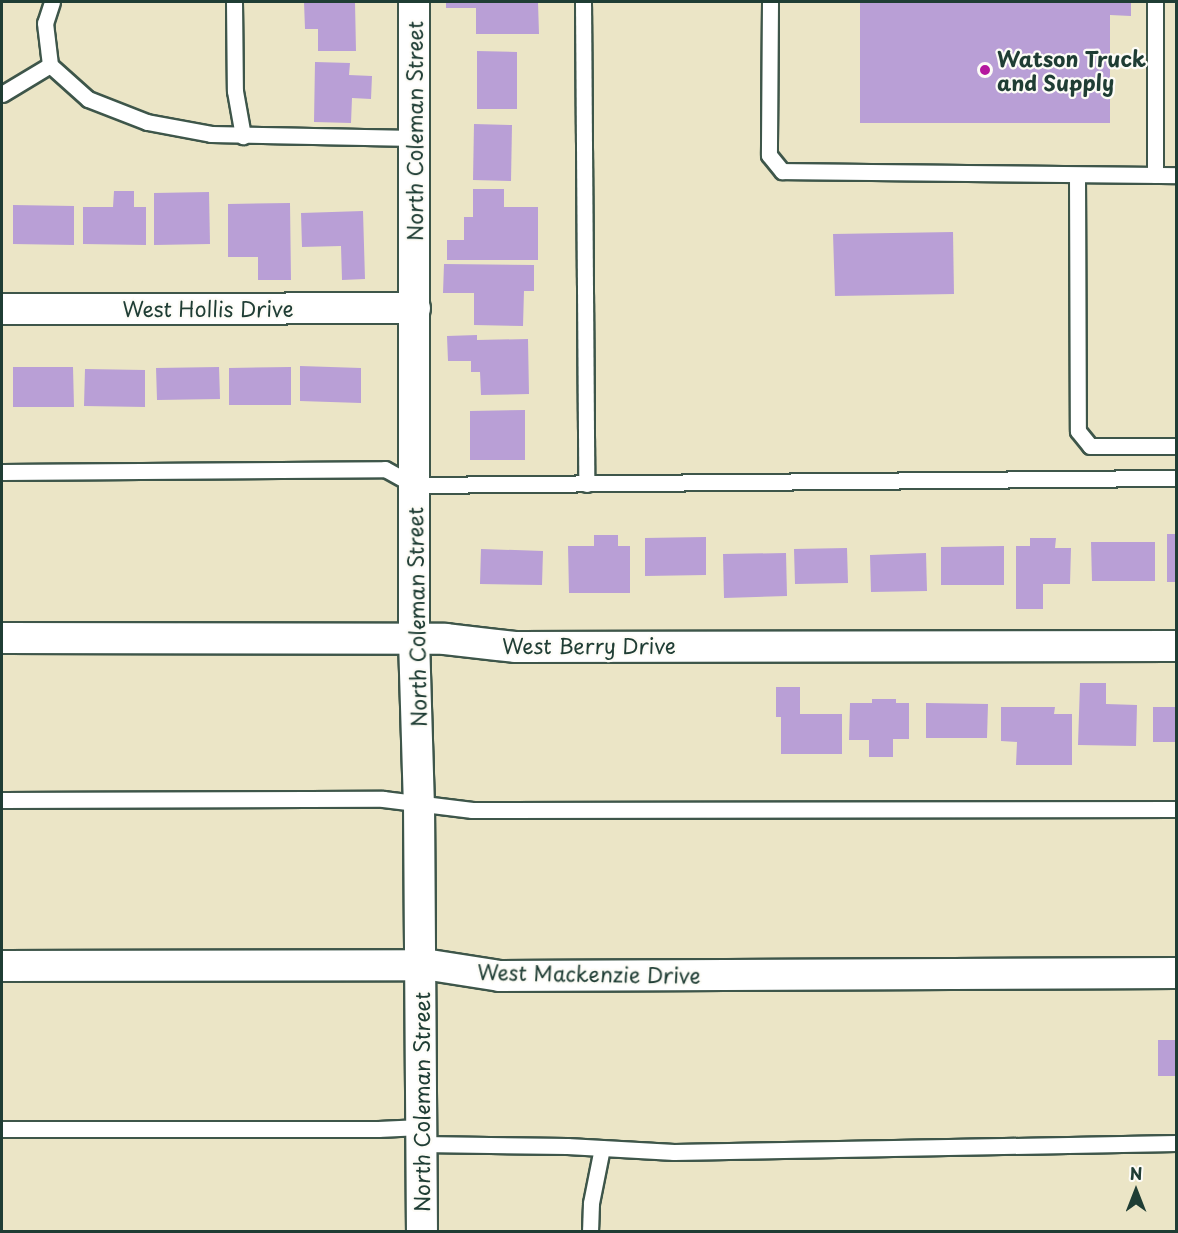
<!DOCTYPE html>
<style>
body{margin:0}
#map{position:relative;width:1178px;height:1233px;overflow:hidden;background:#ebe5c6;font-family:"Playpen Sans",sans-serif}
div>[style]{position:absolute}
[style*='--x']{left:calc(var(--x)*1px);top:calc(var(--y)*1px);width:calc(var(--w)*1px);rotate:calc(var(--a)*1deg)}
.building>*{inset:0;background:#b99fd6}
.roads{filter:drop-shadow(2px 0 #3e564a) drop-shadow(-2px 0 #3e564a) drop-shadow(0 2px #3e564a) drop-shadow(0 -2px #3e564a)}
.service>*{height:15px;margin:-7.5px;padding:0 7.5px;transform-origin:7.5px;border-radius:7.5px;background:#fff}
.minor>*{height:30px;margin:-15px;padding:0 15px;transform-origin:15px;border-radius:15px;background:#fff}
.dots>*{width:16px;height:16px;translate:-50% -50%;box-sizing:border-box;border:3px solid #fdfcf7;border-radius:50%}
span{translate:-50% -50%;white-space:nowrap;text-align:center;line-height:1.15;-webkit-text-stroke:4.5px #fdfcf7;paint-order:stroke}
.poi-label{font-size:21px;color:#1f3d34;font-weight:700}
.left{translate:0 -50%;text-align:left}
.street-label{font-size:21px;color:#1f3d34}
.frame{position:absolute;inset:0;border:3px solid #1f3d34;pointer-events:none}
.north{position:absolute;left:1106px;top:1161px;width:60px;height:60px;-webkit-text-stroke:4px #fdfcf7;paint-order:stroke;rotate:0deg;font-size:16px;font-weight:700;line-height:24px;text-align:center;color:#1f3d34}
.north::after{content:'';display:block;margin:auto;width:21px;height:27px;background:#1f3d34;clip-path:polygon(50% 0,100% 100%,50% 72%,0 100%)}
</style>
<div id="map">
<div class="building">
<div style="clip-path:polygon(304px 2px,355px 2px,356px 51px,318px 51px,318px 29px,305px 29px)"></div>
<div style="clip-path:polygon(446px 2px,538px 2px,539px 34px,476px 34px,476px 8px,446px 8px)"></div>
<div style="clip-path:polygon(860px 2px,1131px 2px,1131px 16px,1110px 15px,1110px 123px,860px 123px)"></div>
<div style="clip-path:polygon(477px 51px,517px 52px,517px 109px,477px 109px)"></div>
<div style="clip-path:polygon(315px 62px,350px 63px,349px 75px,372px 76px,371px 99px,352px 98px,351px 123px,314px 122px)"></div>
<div style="clip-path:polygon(474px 124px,512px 125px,511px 181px,473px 180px)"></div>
<div style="clip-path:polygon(473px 189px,504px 189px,504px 207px,538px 207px,538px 260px,447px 260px,447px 240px,464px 240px,464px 217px,473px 217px)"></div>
<div style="clip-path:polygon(114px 191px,134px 191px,134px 207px,146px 207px,146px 245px,83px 244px,83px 207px,113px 207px)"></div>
<div style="clip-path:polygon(209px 192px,210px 244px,154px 245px,154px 193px)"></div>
<div style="clip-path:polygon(290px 203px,291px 280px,258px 280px,258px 257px,228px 257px,228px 204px)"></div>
<div style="clip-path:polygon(13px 205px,74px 206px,74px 245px,13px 244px)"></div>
<div style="clip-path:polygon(363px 211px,365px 279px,342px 280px,341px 246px,302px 247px,301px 213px)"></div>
<div style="clip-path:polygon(953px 232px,954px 294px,835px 296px,833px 234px)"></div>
<div style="clip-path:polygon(444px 264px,534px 265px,534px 291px,524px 291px,523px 326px,474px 325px,474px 293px,443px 293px)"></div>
<div style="clip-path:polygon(477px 335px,477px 340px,528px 339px,529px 394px,481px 395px,480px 372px,471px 372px,471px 361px,448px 361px,447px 336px)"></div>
<div style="clip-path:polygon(300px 366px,361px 368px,361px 403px,300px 401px)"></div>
<div style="clip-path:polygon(13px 367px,73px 367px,74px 407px,13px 407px)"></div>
<div style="clip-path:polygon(219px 367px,220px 399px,157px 400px,156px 368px)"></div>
<div style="clip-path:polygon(291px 367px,291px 405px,229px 405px,229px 368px)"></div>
<div style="clip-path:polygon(85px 369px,145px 370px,145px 407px,84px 406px)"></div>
<div style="clip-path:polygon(525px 410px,525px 460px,470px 460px,470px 411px)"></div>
<div style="clip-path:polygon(1167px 534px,1176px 534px,1176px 582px,1167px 582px)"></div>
<div style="clip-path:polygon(594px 535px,618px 535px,618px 546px,630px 546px,630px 593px,569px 593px,568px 546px,594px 546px)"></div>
<div style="clip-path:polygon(706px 537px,706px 575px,645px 576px,645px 538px)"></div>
<div style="clip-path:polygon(1030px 538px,1056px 538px,1055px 548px,1071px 548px,1070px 584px,1043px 584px,1043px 609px,1016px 609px,1016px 546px,1030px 546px)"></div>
<div style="clip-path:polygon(1091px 542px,1155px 542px,1155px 581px,1092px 581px)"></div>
<div style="clip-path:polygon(1004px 546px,1004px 585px,941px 585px,941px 547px)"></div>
<div style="clip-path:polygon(847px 548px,848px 583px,795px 584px,794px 549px)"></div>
<div style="clip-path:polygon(481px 549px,543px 551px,542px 585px,480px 584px)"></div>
<div style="clip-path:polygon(786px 553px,787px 596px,724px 598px,723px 554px)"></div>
<div style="clip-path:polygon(926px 553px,927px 591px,871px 592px,870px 555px)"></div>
<div style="clip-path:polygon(1080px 683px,1106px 683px,1106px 704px,1137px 705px,1136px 746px,1078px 745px)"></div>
<div style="clip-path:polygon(776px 687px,800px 687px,800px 714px,842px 714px,842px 754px,781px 754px,781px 717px,776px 717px)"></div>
<div style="clip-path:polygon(872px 699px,896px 699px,896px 703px,909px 703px,909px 739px,893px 739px,893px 757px,869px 757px,869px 740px,849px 740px,850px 703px,872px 703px)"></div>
<div style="clip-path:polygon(926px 703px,988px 704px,987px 738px,926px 738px)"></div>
<div style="clip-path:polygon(1001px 707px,1055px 707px,1054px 714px,1072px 714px,1072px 765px,1016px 765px,1017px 742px,1001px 741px)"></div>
<div style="clip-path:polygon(1153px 707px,1176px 707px,1176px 742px,1153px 742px)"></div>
<div style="clip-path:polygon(1158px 1040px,1176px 1040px,1176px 1076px,1158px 1076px)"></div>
</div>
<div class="roads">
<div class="service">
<div style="--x:52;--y:2;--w:22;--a:108"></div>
<div style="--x:45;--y:23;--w:42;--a:83.2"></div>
<div style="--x:50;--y:65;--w:51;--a:41.8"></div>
<div style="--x:88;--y:99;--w:63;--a:21.3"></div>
<div style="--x:147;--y:122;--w:65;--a:10.6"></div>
<div style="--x:211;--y:134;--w:204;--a:1.1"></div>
<div style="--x:234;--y:2;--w:89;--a:89.4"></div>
<div style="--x:235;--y:91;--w:46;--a:79.9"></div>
<div style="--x:583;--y:2;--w:482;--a:89.6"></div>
<div style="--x:770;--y:2;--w:153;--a:90.4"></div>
<div style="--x:769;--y:155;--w:21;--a:51"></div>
<div style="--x:782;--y:171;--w:394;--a:0.6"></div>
<div style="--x:2;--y:94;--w:56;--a:-31.1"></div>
<div style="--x:1077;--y:175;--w:256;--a:89.8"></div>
<div style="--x:1078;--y:431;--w:19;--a:51"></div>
<div style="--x:1090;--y:446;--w:86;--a:0"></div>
<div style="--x:1155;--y:175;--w:173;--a:-90"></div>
<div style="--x:2;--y:472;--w:383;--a:-0.4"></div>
<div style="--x:385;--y:469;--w:33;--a:29"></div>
<div style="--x:414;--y:485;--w:762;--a:-0.53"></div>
<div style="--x:2;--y:800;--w:381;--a:-0.2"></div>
<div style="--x:383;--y:799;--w:90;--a:7"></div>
<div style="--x:472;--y:810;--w:704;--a:-0.08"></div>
<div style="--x:2;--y:1129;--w:376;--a:0"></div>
<div style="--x:378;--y:1129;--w:43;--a:-2.7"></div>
<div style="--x:421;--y:1144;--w:146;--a:0.8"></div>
<div style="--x:567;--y:1146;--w:107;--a:3.2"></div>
<div style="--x:674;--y:1152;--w:502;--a:-1.03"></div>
<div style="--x:590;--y:1232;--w:29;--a:-88"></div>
<div style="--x:591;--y:1203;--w:56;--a:-78.7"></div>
</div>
<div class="minor">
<div style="--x:414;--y:2;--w:637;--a:90"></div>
<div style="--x:414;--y:639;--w:165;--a:88.3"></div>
<div style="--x:419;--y:804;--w:428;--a:89.6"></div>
<div style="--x:2;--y:309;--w:413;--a:-0.1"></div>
<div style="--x:2;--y:638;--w:443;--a:0.1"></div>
<div style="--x:445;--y:639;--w:70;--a:6.5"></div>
<div style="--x:515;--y:647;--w:661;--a:-0.09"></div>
<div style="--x:2;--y:966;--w:428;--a:-0.1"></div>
<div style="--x:430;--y:965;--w:71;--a:8.9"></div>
<div style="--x:500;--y:976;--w:676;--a:-0.25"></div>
</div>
</div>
<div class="dots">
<div style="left:985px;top:70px;background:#b5179e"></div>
</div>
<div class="poi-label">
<span class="left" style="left:997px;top:70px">Watson Truck<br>and Supply</span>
</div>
<div class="street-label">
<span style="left:414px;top:131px;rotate:-90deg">North Coleman Street</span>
<span style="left:208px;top:308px">West Hollis Drive</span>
<span style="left:416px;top:617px;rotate:-91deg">North Coleman Street</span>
<span style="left:589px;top:645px">West Berry Drive</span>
<span style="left:589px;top:973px;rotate:1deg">West Mackenzie Drive</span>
<span style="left:421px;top:1102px;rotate:-90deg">North Coleman Street</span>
</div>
<div class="frame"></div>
<div class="north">N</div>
</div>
